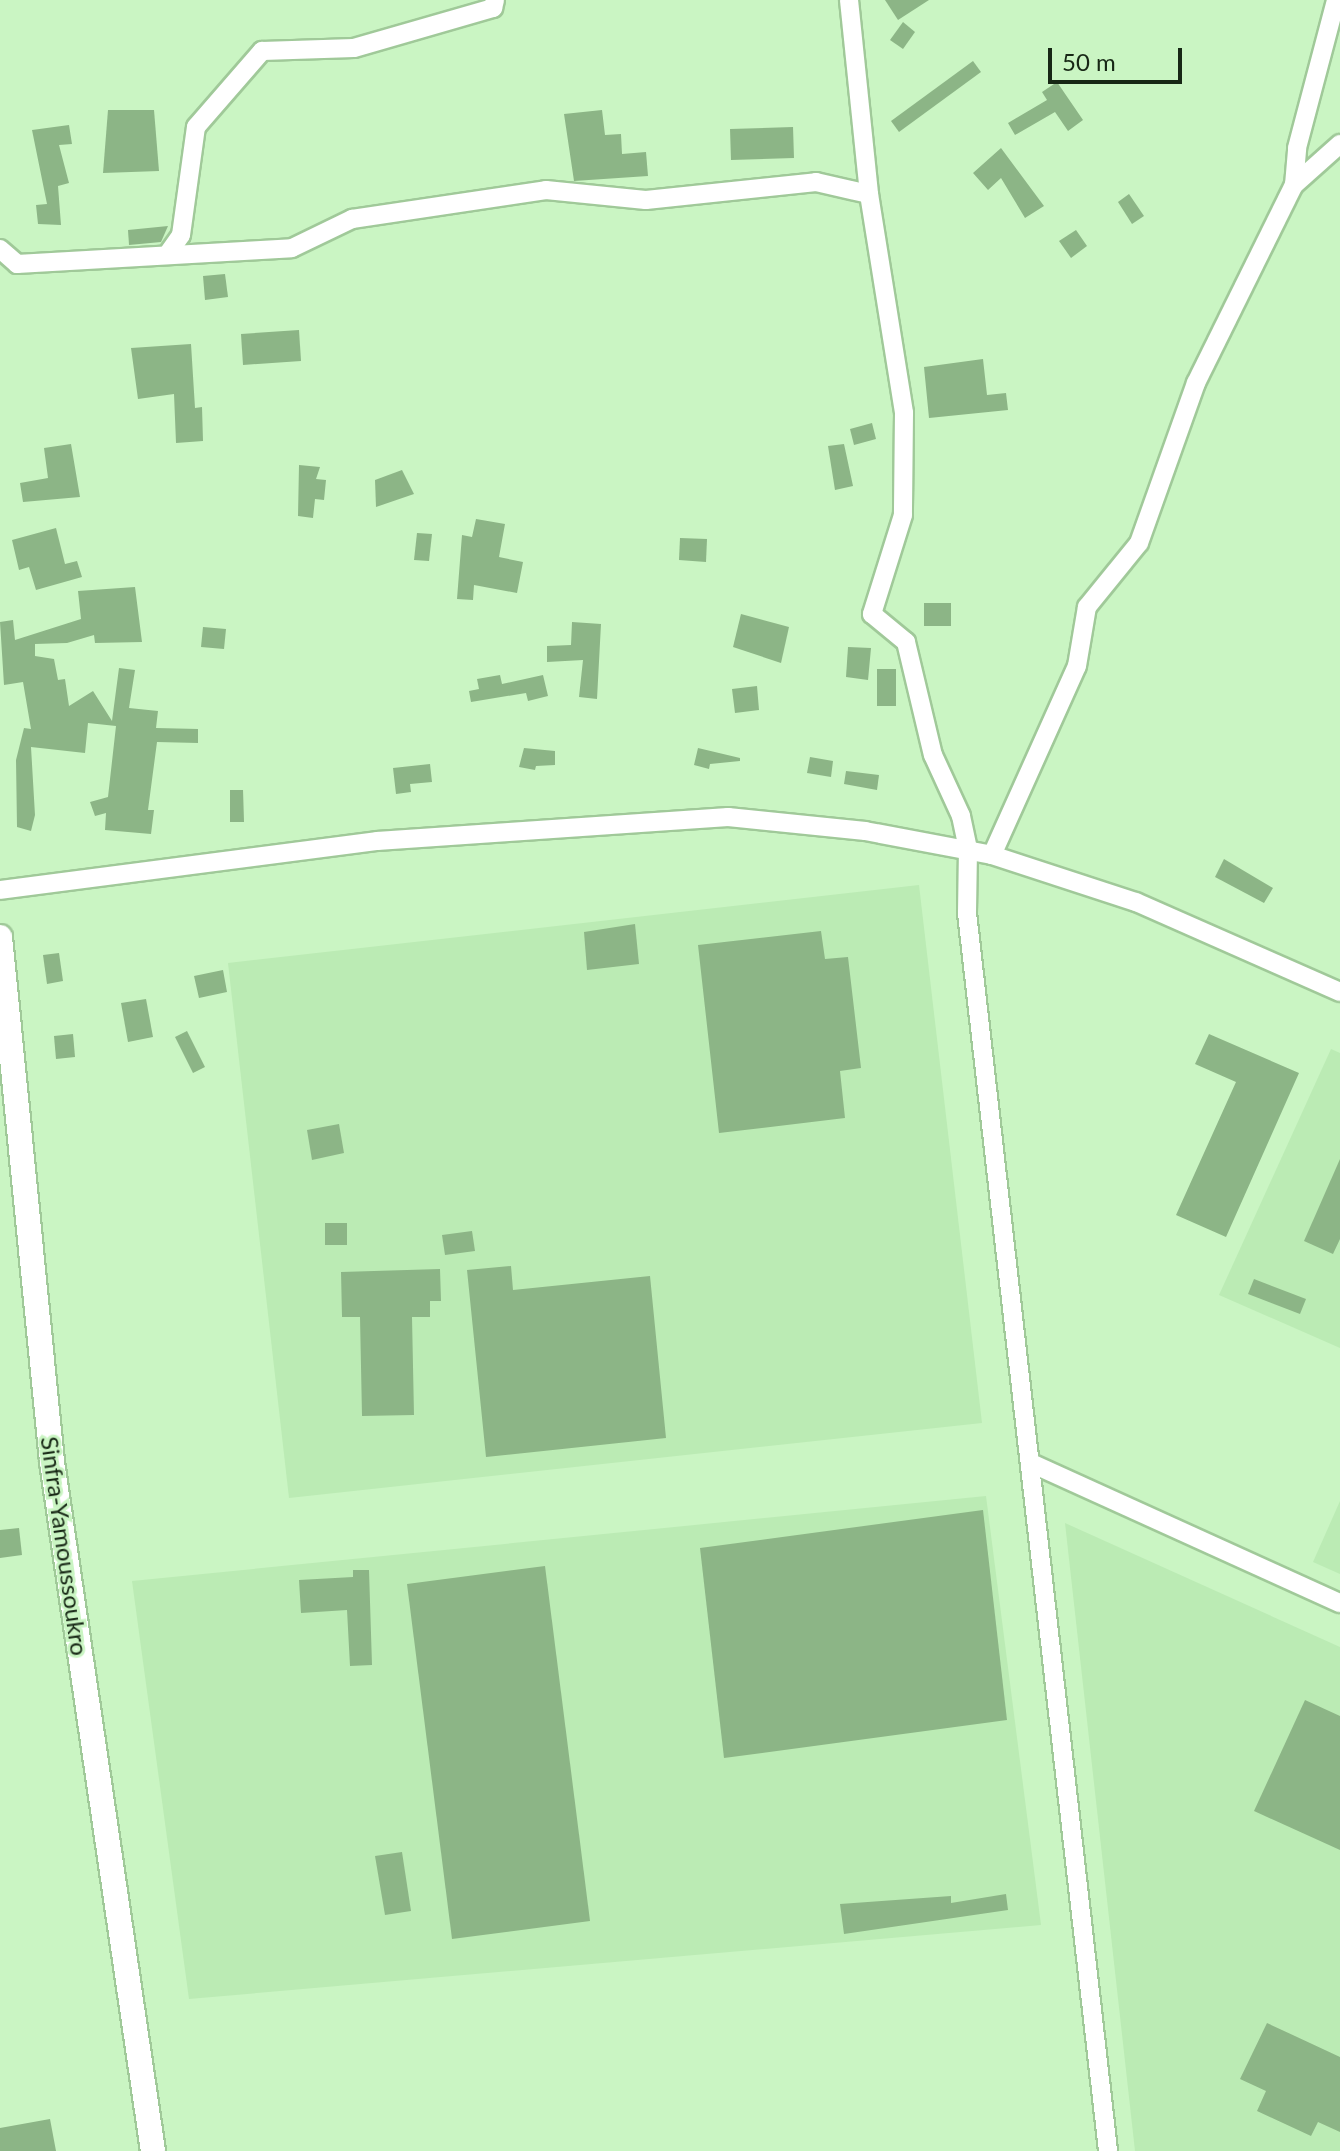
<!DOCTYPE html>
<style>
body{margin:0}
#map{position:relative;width:1340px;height:2151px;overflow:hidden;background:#caf5c3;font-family:Lato,sans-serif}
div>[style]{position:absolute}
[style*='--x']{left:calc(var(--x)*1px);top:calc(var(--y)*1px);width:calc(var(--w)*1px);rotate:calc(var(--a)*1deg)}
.built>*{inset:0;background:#bbebb4}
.building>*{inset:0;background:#8cb586}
.roads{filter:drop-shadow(2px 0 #a0c999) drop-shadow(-2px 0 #a0c999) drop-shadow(0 2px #a0c999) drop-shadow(0 -2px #a0c999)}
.minor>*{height:18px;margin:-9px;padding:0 9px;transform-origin:9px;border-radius:9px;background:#fff}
.major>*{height:24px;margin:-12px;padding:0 12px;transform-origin:12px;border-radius:12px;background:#fff}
span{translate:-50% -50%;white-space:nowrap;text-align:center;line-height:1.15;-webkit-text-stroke:6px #caf5c3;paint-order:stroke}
.street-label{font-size:24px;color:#172715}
.scale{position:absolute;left:1048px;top:48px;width:134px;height:36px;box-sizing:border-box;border:4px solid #172715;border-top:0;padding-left:10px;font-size:24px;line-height:28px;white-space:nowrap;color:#172715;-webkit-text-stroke:6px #caf5c3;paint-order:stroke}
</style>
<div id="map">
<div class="built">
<div style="clip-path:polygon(919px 885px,982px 1423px,289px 1498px,228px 963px)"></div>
<div style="clip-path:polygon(1331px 1049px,1340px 1053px,1340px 1348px,1219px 1295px)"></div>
<div style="clip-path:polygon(986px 1496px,1041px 1925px,189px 1999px,132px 1581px)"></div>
<div style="clip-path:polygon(1340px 1501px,1340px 1574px,1313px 1562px)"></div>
<div style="clip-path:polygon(1065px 1523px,1340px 1647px,1340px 2151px,1135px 2151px)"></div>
</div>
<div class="building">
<div style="clip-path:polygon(885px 0,929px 0,898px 20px)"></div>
<div style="clip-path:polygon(903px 22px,915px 32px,903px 49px,890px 40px)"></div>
<div style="clip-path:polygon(973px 61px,981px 72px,899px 132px,891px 121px)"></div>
<div style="clip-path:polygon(1057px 82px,1083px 120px,1068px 131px,1055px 112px,1015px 135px,1008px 123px,1047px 100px,1042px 92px)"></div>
<div style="clip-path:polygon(108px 110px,154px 110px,159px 171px,103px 173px)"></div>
<div style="clip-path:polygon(602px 110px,605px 135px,621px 134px,622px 154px,646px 152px,648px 176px,574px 181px,564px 114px)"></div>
<div style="clip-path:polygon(69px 125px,72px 144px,59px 145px,69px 183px,58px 186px,61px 225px,38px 224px,36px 205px,47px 204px,32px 130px)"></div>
<div style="clip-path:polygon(793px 127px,794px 158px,731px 160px,730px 129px)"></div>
<div style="clip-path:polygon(1001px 148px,1044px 206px,1025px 218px,1001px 178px,988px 190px,973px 173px)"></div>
<div style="clip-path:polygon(1129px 194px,1144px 216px,1132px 224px,1118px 202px)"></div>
<div style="clip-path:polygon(168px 226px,161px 242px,129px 245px,128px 230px)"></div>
<div style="clip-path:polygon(1076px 230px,1087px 246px,1071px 258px,1059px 241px)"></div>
<div style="clip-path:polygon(225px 274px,228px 297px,205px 300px,203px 276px)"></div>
<div style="clip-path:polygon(299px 330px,301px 361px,243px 365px,241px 334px)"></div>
<div style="clip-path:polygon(191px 344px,195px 408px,202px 407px,203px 441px,176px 443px,174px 394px,138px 399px,131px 348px)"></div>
<div style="clip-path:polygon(983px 359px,987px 395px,1006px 393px,1008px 410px,929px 418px,924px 367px)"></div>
<div style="clip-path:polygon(872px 423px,876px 439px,854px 445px,850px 429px)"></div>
<div style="clip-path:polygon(71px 444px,80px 497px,23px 502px,20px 483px,48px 478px,44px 448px)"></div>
<div style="clip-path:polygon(844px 444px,853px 486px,835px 490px,828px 446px)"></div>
<div style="clip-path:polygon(299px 465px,320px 467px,316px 479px,326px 480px,324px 500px,315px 499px,313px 518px,298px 516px)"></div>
<div style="clip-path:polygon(402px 470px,414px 494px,376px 507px,375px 480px)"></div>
<div style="clip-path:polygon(476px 519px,505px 524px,499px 557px,523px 562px,517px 593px,474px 585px,473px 600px,457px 599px,462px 535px,472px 537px)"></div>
<div style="clip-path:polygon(56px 528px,65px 564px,77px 561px,82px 577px,36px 590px,29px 567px,19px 570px,12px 540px)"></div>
<div style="clip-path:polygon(417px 533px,432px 534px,429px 561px,414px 560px)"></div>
<div style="clip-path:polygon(680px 538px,707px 539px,706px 562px,679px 560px)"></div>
<div style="clip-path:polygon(135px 587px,142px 642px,95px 643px,94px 635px,67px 643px,35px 644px,35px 656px,54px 659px,58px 680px,65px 679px,69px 706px,93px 691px,112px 721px,119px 668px,135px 670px,129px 708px,158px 711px,156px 728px,198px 729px,198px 743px,157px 742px,148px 810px,154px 810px,151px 834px,105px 830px,106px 813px,95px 816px,90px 802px,108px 797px,116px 726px,88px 723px,85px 753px,31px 747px,35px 815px,31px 831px,17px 827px,16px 760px,24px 728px,31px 729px,23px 682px,4px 685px,0 622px,13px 620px,15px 640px,81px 619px,78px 591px)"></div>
<div style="clip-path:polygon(924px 603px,951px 603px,951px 626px,924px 626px)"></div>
<div style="clip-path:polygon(741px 614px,789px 627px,781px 663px,733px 647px)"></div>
<div style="clip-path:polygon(572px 622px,601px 624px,597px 699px,579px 697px,583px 660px,547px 662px,547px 646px,571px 645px)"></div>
<div style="clip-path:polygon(203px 627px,226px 629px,224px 649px,201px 647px)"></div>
<div style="clip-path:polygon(848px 647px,871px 648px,868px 680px,846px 677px)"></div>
<div style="clip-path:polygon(877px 669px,896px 669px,896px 706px,877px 706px)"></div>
<div style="clip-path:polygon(500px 675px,502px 684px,543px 675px,548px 696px,528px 701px,526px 693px,471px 702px,469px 691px,479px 689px,477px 679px)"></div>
<div style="clip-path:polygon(757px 686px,759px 710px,735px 713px,732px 689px)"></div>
<div style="clip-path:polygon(524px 748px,555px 751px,555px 765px,536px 766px,535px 770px,519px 767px)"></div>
<div style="clip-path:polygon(698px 748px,740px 758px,740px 761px,710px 764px,709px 769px,694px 765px)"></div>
<div style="clip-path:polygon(810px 757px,833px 761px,831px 777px,807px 773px)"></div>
<div style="clip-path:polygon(430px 764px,432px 782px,410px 784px,411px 792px,396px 794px,393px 768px)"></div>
<div style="clip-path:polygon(846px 771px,879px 775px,877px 790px,844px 784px)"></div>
<div style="clip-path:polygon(230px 790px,243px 790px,244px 822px,230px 822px)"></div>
<div style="clip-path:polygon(1224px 859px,1273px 888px,1264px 903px,1215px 877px)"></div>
<div style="clip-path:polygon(635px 924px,639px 964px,587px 970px,584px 932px)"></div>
<div style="clip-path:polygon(821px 931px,825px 959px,848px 957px,861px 1068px,840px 1071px,845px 1118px,719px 1133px,698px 945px)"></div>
<div style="clip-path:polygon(59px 953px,63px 981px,47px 984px,43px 955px)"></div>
<div style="clip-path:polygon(223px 970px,227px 992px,199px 998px,194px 976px)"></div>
<div style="clip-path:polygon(146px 999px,153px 1037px,128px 1042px,121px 1003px)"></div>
<div style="clip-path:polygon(187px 1031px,205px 1067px,193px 1073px,175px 1037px)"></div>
<div style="clip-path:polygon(73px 1034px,75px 1057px,56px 1059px,54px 1036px)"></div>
<div style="clip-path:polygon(1209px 1034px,1299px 1073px,1226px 1237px,1176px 1215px,1236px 1082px,1195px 1064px)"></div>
<div style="clip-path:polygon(339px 1124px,344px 1153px,312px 1160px,307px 1130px)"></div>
<div style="clip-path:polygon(1340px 1159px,1340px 1239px,1333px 1254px,1304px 1241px)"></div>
<div style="clip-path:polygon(325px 1223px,347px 1223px,347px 1245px,325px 1245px)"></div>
<div style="clip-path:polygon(472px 1231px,475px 1251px,445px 1255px,442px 1235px)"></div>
<div style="clip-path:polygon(511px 1266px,513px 1290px,650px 1276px,666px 1438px,486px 1457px,467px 1270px)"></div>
<div style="clip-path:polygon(440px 1269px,441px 1301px,430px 1301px,430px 1317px,412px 1317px,414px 1415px,362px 1416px,360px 1317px,342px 1317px,341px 1272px)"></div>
<div style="clip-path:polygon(1254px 1279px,1306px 1299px,1300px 1314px,1248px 1294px)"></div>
<div style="clip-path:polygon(983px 1510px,1007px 1720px,724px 1758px,700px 1548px)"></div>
<div style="clip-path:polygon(19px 1528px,22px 1555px,0 1558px,0 1530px)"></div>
<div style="clip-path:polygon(545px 1566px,590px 1921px,452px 1939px,407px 1584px)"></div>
<div style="clip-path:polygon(353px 1570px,369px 1570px,372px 1665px,350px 1666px,347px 1610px,301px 1613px,299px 1580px,353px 1577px)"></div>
<div style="clip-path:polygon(1305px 1700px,1340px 1716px,1340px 1850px,1254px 1811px)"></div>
<div style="clip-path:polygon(402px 1852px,411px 1911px,385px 1915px,375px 1856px)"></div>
<div style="clip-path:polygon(1006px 1894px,1008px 1910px,844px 1934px,840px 1904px,951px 1896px,951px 1903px)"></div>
<div style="clip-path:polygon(1267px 2023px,1340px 2057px,1340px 2132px,1318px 2122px,1311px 2136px,1257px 2111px,1266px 2091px,1240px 2079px)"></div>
<div style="clip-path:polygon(50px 2119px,56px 2151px,0 2151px,0 2128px)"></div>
</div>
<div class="roads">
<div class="minor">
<div style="--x:849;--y:0;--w:195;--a:84.1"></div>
<div style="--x:1294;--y:185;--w:37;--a:-85"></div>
<div style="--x:1297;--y:148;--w:153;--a:-75.2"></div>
<div style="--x:0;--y:249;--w:23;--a:41"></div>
<div style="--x:17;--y:264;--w:275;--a:-3.3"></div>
<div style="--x:292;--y:248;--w:67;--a:-25.8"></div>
<div style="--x:352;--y:219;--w:196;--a:-8.5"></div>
<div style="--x:546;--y:190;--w:100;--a:5.7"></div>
<div style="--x:646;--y:200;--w:171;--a:-6"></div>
<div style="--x:816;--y:182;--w:54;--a:12.8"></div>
<div style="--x:869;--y:194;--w:222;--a:80.9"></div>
<div style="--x:904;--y:413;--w:102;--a:90.6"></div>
<div style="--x:903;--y:515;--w:104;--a:107.4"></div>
<div style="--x:872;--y:614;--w:44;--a:39.5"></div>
<div style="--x:906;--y:642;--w:116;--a:76.6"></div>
<div style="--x:933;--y:755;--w:67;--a:65.3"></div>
<div style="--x:961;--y:816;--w:34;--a:78"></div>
<div style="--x:968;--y:849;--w:64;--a:90.9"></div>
<div style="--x:967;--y:913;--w:1246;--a:83.5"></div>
<div style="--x:167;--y:255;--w:24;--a:-55"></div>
<div style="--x:181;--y:235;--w:109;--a:-82.1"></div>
<div style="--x:196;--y:127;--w:101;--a:-49"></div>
<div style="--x:262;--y:51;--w:92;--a:-1.9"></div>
<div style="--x:354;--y:48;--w:145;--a:-16.1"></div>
<div style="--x:493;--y:8;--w:8;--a:-76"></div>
<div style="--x:992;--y:855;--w:207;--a:-65.8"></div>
<div style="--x:1077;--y:666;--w:60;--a:-80.4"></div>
<div style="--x:1087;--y:607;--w:82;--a:-50.9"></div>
<div style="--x:1139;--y:543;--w:170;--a:-70.4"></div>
<div style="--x:1196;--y:383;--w:221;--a:-63.7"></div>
<div style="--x:1294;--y:185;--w:62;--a:-41.7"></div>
<div style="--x:0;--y:890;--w:380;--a:-7.4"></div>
<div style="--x:377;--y:841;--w:352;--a:-3.9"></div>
<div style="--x:728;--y:817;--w:138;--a:5.8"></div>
<div style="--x:865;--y:831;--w:129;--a:10.7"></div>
<div style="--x:992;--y:855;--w:151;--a:18.1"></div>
<div style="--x:1136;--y:902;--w:223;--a:23.8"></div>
<div style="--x:1033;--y:1464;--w:337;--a:24.4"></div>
</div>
<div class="major">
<div style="--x:0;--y:937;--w:528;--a:84.34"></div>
<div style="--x:52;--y:1462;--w:696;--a:81.66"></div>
</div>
</div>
<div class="street-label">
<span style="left:65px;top:1546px;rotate:82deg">Sinfra-Yamoussoukro</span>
</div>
<div class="scale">50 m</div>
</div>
